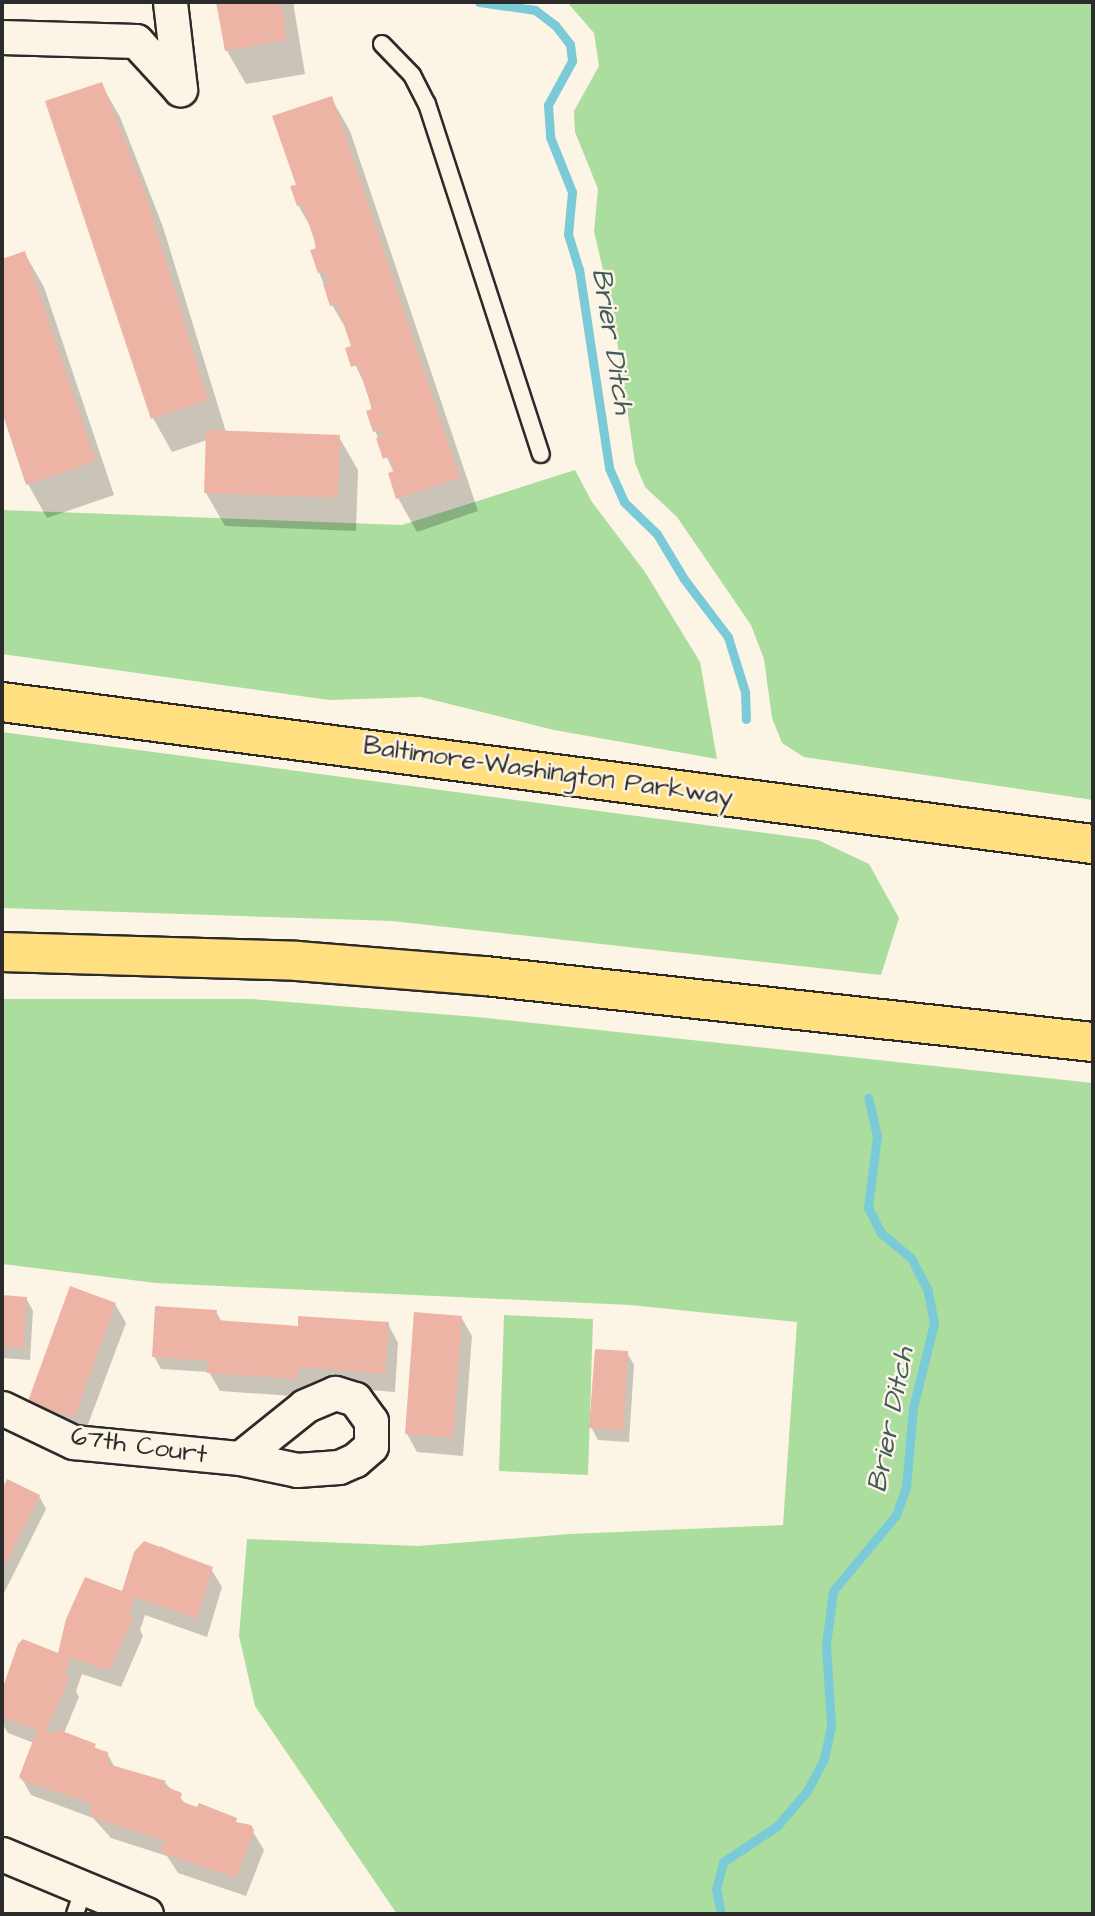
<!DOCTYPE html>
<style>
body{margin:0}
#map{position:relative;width:1095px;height:1916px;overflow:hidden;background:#fcf5e5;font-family:"Architects Daughter",sans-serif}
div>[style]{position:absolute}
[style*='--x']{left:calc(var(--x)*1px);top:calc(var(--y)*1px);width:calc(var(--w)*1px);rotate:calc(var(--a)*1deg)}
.green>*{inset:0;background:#abdd9e}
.shadow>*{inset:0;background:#0003}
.stream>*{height:9px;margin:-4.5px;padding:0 4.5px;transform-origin:4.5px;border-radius:4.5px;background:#7bcad7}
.building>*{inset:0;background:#edb4a6}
.roads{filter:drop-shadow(2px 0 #2b2b2b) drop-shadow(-2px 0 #2b2b2b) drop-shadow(0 2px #2b2b2b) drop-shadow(0 -2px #2b2b2b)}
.lane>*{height:16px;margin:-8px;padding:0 8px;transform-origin:8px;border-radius:8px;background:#fcf5e5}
.street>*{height:33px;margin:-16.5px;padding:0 16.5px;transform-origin:16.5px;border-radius:16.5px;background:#fcf5e5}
.highway>*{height:38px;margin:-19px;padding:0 19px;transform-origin:19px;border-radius:19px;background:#ffdf80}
span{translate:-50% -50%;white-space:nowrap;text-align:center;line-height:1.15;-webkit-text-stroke:5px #fcf5e5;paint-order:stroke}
.street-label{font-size:26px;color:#2b2b2b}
.water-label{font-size:28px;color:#435b5f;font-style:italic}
.frame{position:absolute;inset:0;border:4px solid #2b2b2b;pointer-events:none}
</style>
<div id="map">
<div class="green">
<div style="clip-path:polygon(567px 2px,1093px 2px,1093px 800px,804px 757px,782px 743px,772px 718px,764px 659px,751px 625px,677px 517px,645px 487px,635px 463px,613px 313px,594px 231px,598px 189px,575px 132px,574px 111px,599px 66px,594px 33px)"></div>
<div style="clip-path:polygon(575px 470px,592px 502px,645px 572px,700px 662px,717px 759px,554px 730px,421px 697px,329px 700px,2px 654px,2px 510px,402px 525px)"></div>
<div style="clip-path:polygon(2px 732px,818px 840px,869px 864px,899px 918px,881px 975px,392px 921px,2px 908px)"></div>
<div style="clip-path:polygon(2px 999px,252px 999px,477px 1017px,1093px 1083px,1093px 1914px,397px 1914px,255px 1706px,239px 1636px,247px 1539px,418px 1546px,570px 1534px,783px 1525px,797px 1322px,630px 1305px,156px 1283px,2px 1264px)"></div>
<div style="clip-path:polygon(504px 1315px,593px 1319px,588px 1475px,499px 1471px)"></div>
</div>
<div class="shadow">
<div style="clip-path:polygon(218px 2px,293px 2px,305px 74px,246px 84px,227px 51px)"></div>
<div style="clip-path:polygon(101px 84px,120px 117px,163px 227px,226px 432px,339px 437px,358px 470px,356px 531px,225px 526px,206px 493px,207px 440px,172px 452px,153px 418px)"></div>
<div style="clip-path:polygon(331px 98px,350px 131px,478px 511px,417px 532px,398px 498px,390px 475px,394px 473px,375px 431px,369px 394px,348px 349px,353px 347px,349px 334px,332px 305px,319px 272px,313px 231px,298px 205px,298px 186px)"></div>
<div style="clip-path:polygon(25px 254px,44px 287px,114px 495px,47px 518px,28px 484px,2px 407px,2px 263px)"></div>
<div style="clip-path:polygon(2px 1297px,26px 1298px,33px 1311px,30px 1360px,2px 1358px)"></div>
<div style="clip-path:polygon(115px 1304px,126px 1323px,84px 1435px,41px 1419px,30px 1401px)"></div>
<div style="clip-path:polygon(216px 1312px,222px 1322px,299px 1328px,388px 1324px,398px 1343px,395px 1392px,309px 1385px,308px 1397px,220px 1391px,209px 1372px,161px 1369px,154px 1356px)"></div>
<div style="clip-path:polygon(461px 1317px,472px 1336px,463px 1456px,417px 1452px,407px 1434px)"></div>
<div style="clip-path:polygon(627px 1353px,634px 1365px,629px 1442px,598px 1440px,591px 1427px)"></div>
<div style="clip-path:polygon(8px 1481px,39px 1496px,46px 1509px,2px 1597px,2px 1494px)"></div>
<div style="clip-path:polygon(160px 1546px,211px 1569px,222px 1587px,207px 1637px,145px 1615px,140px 1630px,143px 1636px,121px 1687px,82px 1674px,76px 1691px,79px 1697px,64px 1733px,107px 1753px,115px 1768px,164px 1782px,187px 1805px,250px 1827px,264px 1850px,246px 1896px,178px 1873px,167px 1856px,111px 1838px,93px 1818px,31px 1795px,21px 1777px,34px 1743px,8px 1733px,2px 1723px,2px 1700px,20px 1645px,59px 1656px,123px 1593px)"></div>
</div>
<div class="stream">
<div style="--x:479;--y:2;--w:57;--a:8.1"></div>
<div style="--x:535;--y:10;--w:25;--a:37"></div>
<div style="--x:555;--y:25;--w:24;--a:52"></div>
<div style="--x:570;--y:44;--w:17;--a:83"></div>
<div style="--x:572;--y:61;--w:50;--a:118.6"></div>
<div style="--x:548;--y:105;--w:32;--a:86"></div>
<div style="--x:550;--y:137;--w:59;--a:68.2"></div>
<div style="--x:572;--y:192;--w:42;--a:95.4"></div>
<div style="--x:568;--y:234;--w:37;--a:73"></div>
<div style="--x:579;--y:269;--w:201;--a:81.4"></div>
<div style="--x:609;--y:468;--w:37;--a:66"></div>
<div style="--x:624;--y:502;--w:46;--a:44.1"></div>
<div style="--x:657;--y:534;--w:52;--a:59"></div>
<div style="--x:684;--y:579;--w:73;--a:52.8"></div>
<div style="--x:728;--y:637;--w:58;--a:72.8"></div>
<div style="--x:745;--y:692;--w:27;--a:88"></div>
<div style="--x:721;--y:1914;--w:25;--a:-101"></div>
<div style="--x:716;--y:1889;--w:28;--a:-75"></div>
<div style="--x:723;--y:1862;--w:65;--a:-33.7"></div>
<div style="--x:777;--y:1826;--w:46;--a:-49.4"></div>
<div style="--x:807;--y:1791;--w:36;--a:-62"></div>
<div style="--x:824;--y:1759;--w:35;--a:-78"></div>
<div style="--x:831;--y:1725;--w:80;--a:-93.6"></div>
<div style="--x:826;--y:1645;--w:54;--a:-82.6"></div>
<div style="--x:833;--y:1591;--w:99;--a:-50.3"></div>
<div style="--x:896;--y:1515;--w:30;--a:-70"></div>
<div style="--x:906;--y:1487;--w:79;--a:-84.9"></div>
<div style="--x:913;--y:1408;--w:88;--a:-76.1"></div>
<div style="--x:934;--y:1323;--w:33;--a:-101"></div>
<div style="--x:928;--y:1291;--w:37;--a:-117"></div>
<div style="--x:911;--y:1258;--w:39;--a:-140"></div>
<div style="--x:881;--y:1233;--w:28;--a:-117"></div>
<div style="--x:868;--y:1208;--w:73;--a:-82.9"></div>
<div style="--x:877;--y:1136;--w:39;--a:-103"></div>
</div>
<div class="building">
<div style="clip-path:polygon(216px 2px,281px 2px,287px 40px,225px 51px)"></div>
<div style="clip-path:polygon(102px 82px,145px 192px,208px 400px,151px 419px,45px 101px)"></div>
<div style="clip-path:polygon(332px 96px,460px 478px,396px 499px,388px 473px,394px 471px,389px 457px,383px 459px,376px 438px,383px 436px,381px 430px,373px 432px,366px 411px,372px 409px,358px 365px,351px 367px,345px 348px,351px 346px,337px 304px,330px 306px,323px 284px,329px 283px,325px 271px,318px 273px,310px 250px,317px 248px,302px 204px,297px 206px,290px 186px,296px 185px,272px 116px)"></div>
<div style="clip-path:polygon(25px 251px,96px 461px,26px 485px,2px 412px,2px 259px)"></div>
<div style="clip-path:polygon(206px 430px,340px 435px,338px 498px,204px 493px)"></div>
<div style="clip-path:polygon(70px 1286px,116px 1303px,74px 1418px,28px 1401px)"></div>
<div style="clip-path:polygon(2px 1295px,27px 1297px,23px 1348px,2px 1347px)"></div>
<div style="clip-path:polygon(155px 1306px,217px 1310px,216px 1320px,298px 1326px,298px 1316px,389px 1322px,385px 1374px,299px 1367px,298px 1379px,207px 1373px,208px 1361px,152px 1357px)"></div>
<div style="clip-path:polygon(414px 1312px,462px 1316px,453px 1438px,405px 1434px)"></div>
<div style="clip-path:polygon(595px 1349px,628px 1351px,623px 1430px,589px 1428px)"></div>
<div style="clip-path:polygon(7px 1479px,40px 1495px,2px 1571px,2px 1490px)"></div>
<div style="clip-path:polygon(144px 1541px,213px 1567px,197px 1619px,134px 1597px,129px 1614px,134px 1616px,111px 1668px,107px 1671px,71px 1657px,65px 1675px,70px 1677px,46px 1731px,55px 1734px,57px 1729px,96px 1744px,94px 1748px,108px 1752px,108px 1764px,166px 1781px,164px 1786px,182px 1793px,180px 1801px,197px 1807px,199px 1803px,237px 1818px,236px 1822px,251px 1825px,254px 1830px,236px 1878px,166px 1855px,161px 1850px,165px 1841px,94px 1818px,89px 1814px,93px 1804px,23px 1781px,19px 1777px,37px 1730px,2px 1717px,2px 1690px,18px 1644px,23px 1639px,58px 1653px,66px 1619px,85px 1577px,122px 1591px,134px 1552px)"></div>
</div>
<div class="roads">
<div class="lane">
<div style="--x:382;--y:44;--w:43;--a:45.9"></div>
<div style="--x:412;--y:75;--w:33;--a:63"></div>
<div style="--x:427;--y:104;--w:368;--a:72"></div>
<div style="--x:75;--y:1914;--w:28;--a:-71"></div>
</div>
<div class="street">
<div style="--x:170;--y:2;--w:88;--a:83.4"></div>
<div style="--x:2;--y:37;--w:134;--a:1.7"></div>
<div style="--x:136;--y:41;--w:65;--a:47.5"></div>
<div style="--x:2;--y:1408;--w:79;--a:25.6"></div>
<div style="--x:73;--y:1442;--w:168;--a:5.5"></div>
<div style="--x:240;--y:1458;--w:58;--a:11.9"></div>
<div style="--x:297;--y:1470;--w:42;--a:-4.1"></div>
<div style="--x:339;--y:1467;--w:17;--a:-24"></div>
<div style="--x:355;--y:1460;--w:21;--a:-41"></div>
<div style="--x:371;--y:1446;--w:25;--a:-90"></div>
<div style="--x:371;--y:1421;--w:27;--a:-126"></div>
<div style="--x:355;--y:1399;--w:21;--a:-163"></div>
<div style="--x:335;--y:1393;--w:33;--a:157"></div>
<div style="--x:305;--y:1406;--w:83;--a:141.3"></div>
<div style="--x:2;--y:1854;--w:156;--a:22.6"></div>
</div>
<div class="highway">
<div style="--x:2;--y:702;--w:1100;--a:7.42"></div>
<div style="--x:2;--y:952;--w:295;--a:1.7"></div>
<div style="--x:297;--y:961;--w:189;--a:4.6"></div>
<div style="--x:485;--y:976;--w:612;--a:6.2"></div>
</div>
</div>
<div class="street-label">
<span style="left:548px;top:772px;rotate:8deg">Baltimore-Washington Parkway</span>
<span style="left:139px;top:1446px;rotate:8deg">67th Court</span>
</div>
<div class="water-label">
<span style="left:612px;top:341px;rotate:81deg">Brier Ditch</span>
<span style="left:891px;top:1420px;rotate:-79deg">Brier Ditch</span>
</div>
<div class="frame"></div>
</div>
